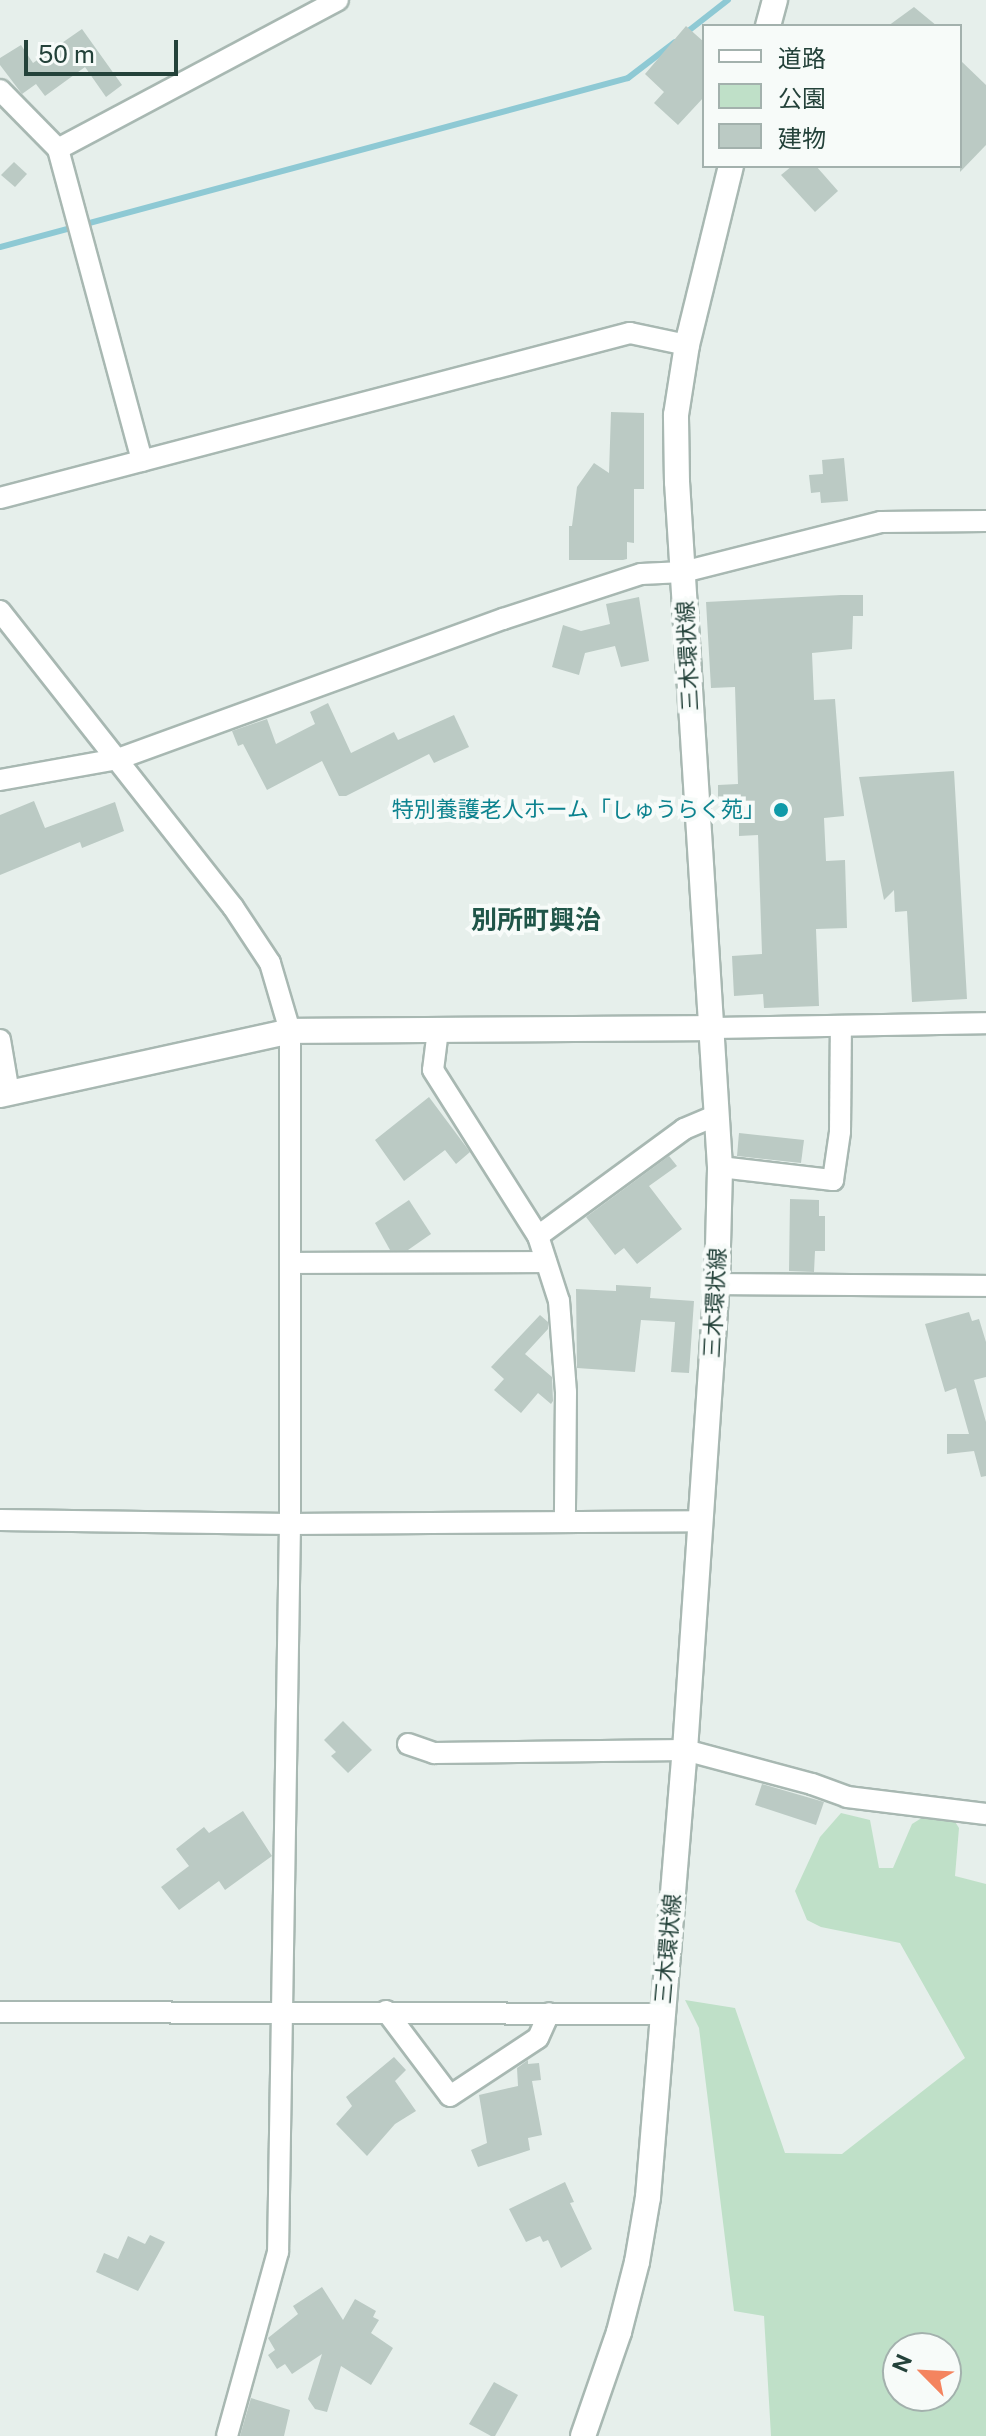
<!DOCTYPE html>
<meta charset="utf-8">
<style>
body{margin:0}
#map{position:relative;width:986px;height:2436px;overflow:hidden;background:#e6efeb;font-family:"Public Sans","Noto Sans JP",sans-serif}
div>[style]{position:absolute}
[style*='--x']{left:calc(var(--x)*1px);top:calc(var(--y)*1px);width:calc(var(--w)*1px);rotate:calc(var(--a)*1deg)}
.green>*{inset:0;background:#bfe0c8}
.stream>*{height:6px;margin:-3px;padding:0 3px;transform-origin:3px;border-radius:3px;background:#8ec9d4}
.building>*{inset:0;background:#bbcac4}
.roads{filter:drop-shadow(2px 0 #a8b8b2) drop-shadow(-2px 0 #a8b8b2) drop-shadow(0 2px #a8b8b2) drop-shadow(0 -2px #a8b8b2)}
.street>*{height:20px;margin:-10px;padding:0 10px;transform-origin:10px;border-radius:10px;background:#fff}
.secondary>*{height:24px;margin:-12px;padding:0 12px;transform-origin:12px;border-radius:12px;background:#fff}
.dots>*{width:22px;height:22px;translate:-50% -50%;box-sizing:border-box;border:4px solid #f7fbf9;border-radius:50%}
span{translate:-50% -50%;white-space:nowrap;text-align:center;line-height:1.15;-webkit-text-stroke:8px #f7fbf9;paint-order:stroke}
.street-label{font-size:22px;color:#24423a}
.culture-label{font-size:22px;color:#0d838f}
.right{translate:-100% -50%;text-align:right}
.quarter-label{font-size:26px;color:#1f5548;font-weight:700}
.legend{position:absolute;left:702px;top:24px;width:260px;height:144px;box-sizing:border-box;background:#f7fbf9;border:2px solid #a3b1ad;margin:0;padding:10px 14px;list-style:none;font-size:24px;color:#24423a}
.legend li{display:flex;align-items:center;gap:16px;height:40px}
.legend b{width:40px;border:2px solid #a3b1ad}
.north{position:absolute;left:882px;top:2332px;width:80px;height:80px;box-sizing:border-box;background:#f7fbf9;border:2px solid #a3b1ad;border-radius:50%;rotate:294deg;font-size:22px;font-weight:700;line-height:32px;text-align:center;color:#24423a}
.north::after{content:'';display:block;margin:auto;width:28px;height:36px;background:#f4845f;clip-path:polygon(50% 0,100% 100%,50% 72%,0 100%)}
.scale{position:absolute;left:24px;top:40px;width:154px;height:36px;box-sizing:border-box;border:4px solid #24423a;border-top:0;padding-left:10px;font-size:24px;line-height:28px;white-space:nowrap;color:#24423a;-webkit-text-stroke:6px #f7fbf9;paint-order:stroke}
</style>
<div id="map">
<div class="green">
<div style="clip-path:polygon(evenodd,936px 1809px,950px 1814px,959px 1828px,955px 1876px,986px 1884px,986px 2436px,771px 2436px,764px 2316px,734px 2311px,699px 2028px,685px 2000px,735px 2008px,785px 2153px,842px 2154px,965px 2058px,900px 1943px,821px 1927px,807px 1920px,795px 1891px,820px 1837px,841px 1813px,870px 1820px,879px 1868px,893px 1868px,912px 1824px,936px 1809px,898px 2348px,946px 2348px,946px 2396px,898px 2396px,898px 2348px)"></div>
</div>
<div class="stream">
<div style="--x:687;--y:32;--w:52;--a:-38"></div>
<div style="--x:0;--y:247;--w:650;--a:-15.06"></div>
<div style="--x:628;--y:78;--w:59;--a:-37.5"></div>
</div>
<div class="building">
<div style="clip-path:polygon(914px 7px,937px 26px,888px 26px)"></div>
<div style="clip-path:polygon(686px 26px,704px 42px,704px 97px,678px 125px,654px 103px,664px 92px,645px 74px)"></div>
<div style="clip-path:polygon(82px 29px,122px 85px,106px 97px,85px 67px,45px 96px,36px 84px,22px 94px,0 65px,0 58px,21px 45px,33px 63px)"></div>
<div style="clip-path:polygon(960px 60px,986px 85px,986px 145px,960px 172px)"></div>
<div style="clip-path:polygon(14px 162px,27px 174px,15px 187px,1px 175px)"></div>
<div style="clip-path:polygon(792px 166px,816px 166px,838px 191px,815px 212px,781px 175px)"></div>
<div style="clip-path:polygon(611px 412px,644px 413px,644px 489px,634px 489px,634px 543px,627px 542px,627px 559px,623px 560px,569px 560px,569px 526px,572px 526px,577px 487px,594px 463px,609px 473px)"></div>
<div style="clip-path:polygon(844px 458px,848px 501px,821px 503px,820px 492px,811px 493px,809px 475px,823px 474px,822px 460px)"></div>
<div style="clip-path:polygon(841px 595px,863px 595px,863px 616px,853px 616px,852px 649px,812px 653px,814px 700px,835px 699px,844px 816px,824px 818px,826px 861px,845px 860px,847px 928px,816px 929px,819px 1006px,764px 1008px,763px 994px,734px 996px,732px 956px,762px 954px,758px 835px,739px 836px,739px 803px,718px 803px,718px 785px,738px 784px,735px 687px,711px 688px,706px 602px)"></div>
<div style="clip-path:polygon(639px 597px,649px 661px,621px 667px,615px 646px,585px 653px,579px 675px,552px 667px,563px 625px,581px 631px,610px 624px,606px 604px)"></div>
<div style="clip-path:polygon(328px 703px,351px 753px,394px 732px,398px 740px,454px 715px,469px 747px,434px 763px,429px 754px,346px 796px,339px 796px,322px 761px,267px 790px,243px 744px,238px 746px,232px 731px,267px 719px,276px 744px,315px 724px,310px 712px)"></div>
<div style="clip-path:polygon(954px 771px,967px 999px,912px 1002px,907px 911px,895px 912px,894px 890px,884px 900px,859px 777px)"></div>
<div style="clip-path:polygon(34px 801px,45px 828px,115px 802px,124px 831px,82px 848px,80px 842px,0 875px,0 815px)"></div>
<div style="clip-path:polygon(429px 1097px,470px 1152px,456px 1164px,445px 1150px,404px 1181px,375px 1140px)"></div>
<div style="clip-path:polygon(739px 1133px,804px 1140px,801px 1163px,737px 1156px)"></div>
<div style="clip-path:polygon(669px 1156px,677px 1166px,649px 1186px,682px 1229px,637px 1264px,624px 1248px,615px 1255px,586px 1217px)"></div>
<div style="clip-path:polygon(790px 1199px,819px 1200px,819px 1216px,825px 1216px,825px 1251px,815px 1251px,814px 1272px,789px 1271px)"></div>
<div style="clip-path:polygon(409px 1200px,431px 1234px,408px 1250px,390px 1250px,375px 1223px)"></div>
<div style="clip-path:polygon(616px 1285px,651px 1287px,650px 1298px,694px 1301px,689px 1373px,671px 1372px,675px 1322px,641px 1320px,635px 1372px,577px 1368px,576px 1289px,616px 1291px)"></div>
<div style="clip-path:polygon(969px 1312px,972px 1321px,979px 1319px,986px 1342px,986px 1377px,974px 1380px,986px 1422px,986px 1476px,981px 1477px,974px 1451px,947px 1454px,947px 1434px,969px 1434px,956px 1388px,945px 1392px,925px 1324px)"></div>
<div style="clip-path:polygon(540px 1315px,548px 1322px,548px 1329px,525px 1354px,552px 1377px,553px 1401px,551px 1404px,538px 1393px,521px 1413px,494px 1390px,504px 1379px,491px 1367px)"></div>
<div style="clip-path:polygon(343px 1721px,372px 1750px,348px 1773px,331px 1756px,336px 1752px,324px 1740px)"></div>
<div style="clip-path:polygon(762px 1784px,824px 1802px,816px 1825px,755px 1805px)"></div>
<div style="clip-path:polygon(243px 1811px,272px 1856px,225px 1890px,219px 1881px,179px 1910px,161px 1887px,189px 1866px,176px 1849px,204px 1827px,209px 1833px)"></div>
<div style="clip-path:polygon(394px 2057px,406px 2070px,395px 2081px,416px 2111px,395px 2124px,367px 2156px,336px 2124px,352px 2106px,346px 2097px)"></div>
<div style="clip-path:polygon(528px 2060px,528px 2064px,539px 2063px,541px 2080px,532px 2081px,542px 2135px,528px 2138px,530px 2150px,478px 2167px,471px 2150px,487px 2143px,479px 2095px,518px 2086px,517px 2068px)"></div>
<div style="clip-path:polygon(565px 2182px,574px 2202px,570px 2203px,592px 2249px,561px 2268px,548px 2240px,543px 2242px,540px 2236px,526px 2242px,509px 2209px)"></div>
<div style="clip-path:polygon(150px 2235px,165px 2242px,138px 2291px,96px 2272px,104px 2253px,118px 2259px,128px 2236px,145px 2244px)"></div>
<div style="clip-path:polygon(322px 2287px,343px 2320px,355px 2299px,376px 2311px,373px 2317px,379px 2320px,371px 2333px,393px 2348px,371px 2385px,341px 2366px,327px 2412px,315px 2409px,308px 2399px,322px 2354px,292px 2374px,285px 2364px,277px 2369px,268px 2355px,275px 2350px,268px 2338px,298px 2314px,293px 2306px)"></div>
<div style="clip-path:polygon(494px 2382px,518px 2395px,495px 2436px,491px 2436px,469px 2424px)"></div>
<div style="clip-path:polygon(251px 2398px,290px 2410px,284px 2436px,240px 2436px)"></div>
</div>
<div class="roads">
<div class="street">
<div style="--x:0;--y:90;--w:83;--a:45.5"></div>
<div style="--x:58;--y:149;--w:323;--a:74.9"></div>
<div style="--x:58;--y:149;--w:317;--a:-28"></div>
<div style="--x:0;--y:498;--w:651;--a:-14.68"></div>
<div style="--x:630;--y:333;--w:58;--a:11.9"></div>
<div style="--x:0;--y:611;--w:377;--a:51.8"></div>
<div style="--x:233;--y:907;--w:67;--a:56.5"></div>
<div style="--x:270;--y:963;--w:71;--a:73.6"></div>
<div style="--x:290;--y:1031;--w:493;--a:90"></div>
<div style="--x:290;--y:1524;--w:728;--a:90.94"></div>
<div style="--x:278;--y:2252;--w:191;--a:105.5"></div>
<div style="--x:0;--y:780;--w:120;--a:-10.1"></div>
<div style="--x:118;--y:759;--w:410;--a:-20"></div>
<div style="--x:503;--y:619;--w:145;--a:-18.1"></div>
<div style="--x:641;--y:574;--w:42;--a:-2.7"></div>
<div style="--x:683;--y:572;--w:204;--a:-14.2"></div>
<div style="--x:881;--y:522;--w:105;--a:-0.5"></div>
<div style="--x:710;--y:1028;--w:276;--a:-1"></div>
<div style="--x:438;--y:1030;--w:40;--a:97.1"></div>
<div style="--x:433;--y:1070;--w:196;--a:57.7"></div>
<div style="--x:538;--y:1236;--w:68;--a:72.1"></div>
<div style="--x:559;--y:1301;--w:91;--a:85.6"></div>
<div style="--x:566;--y:1392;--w:127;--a:90.5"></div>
<div style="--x:0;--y:1040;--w:54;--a:80.4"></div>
<div style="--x:720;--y:1167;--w:114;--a:6.6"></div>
<div style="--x:833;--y:1180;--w:49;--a:-81.7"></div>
<div style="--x:840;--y:1132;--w:106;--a:-89.5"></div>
<div style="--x:538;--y:1236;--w:181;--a:-36.2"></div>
<div style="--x:684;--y:1129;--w:36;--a:-23"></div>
<div style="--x:290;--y:1263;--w:256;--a:-0.2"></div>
<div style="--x:717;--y:1284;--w:269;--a:0.4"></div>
<div style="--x:0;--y:1520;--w:290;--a:0.8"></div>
<div style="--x:290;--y:1524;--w:411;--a:-0.4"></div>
<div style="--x:408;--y:1744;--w:28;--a:19"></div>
<div style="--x:434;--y:1753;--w:251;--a:-0.7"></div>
<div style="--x:685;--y:1750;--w:131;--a:15"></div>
<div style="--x:812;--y:1784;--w:37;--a:20"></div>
<div style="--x:847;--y:1797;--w:140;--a:7"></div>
<div style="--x:386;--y:2011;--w:106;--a:53"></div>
<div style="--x:450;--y:2096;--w:105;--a:-33.4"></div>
<div style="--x:538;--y:2038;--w:27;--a:-66"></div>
<div style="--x:0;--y:2012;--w:663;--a:0.17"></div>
</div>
<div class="secondary">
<div style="--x:768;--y:26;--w:27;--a:-75"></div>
<div style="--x:0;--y:1095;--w:297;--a:-12.4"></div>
<div style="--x:290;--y:1031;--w:420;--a:-0.4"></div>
<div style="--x:583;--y:2436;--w:110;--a:-70.9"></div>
<div style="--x:619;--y:2332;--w:72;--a:-75.6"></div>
<div style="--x:637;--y:2262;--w:66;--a:-80.4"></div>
<div style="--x:648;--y:2197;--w:449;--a:-85.3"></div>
<div style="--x:685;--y:1750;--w:467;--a:-86.1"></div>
<div style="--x:717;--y:1284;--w:117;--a:-88.5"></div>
<div style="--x:720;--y:1167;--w:686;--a:-93.59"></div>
<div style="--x:677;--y:482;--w:67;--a:-90.9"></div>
<div style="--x:676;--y:415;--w:71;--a:-81.1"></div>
<div style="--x:687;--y:345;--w:184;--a:-76.2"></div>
</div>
</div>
<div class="dots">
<div style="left:781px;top:810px;background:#0f9aa8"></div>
</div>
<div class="street-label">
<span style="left:688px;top:656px;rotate:-93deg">三木環状線</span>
<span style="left:715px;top:1303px;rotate:-87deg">三木環状線</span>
<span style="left:668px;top:1949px;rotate:-85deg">三木環状線</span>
</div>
<div class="culture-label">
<span class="right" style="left:765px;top:810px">特別養護老人ホーム「しゅうらく苑」</span>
</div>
<div class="quarter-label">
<span style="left:536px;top:920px">別所町興治</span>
</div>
<ul class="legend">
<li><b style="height:10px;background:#fff"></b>道路</li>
<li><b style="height:22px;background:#bfe0c8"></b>公園</li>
<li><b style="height:22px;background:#bbcac4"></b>建物</li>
</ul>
<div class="north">N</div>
<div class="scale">50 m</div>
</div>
